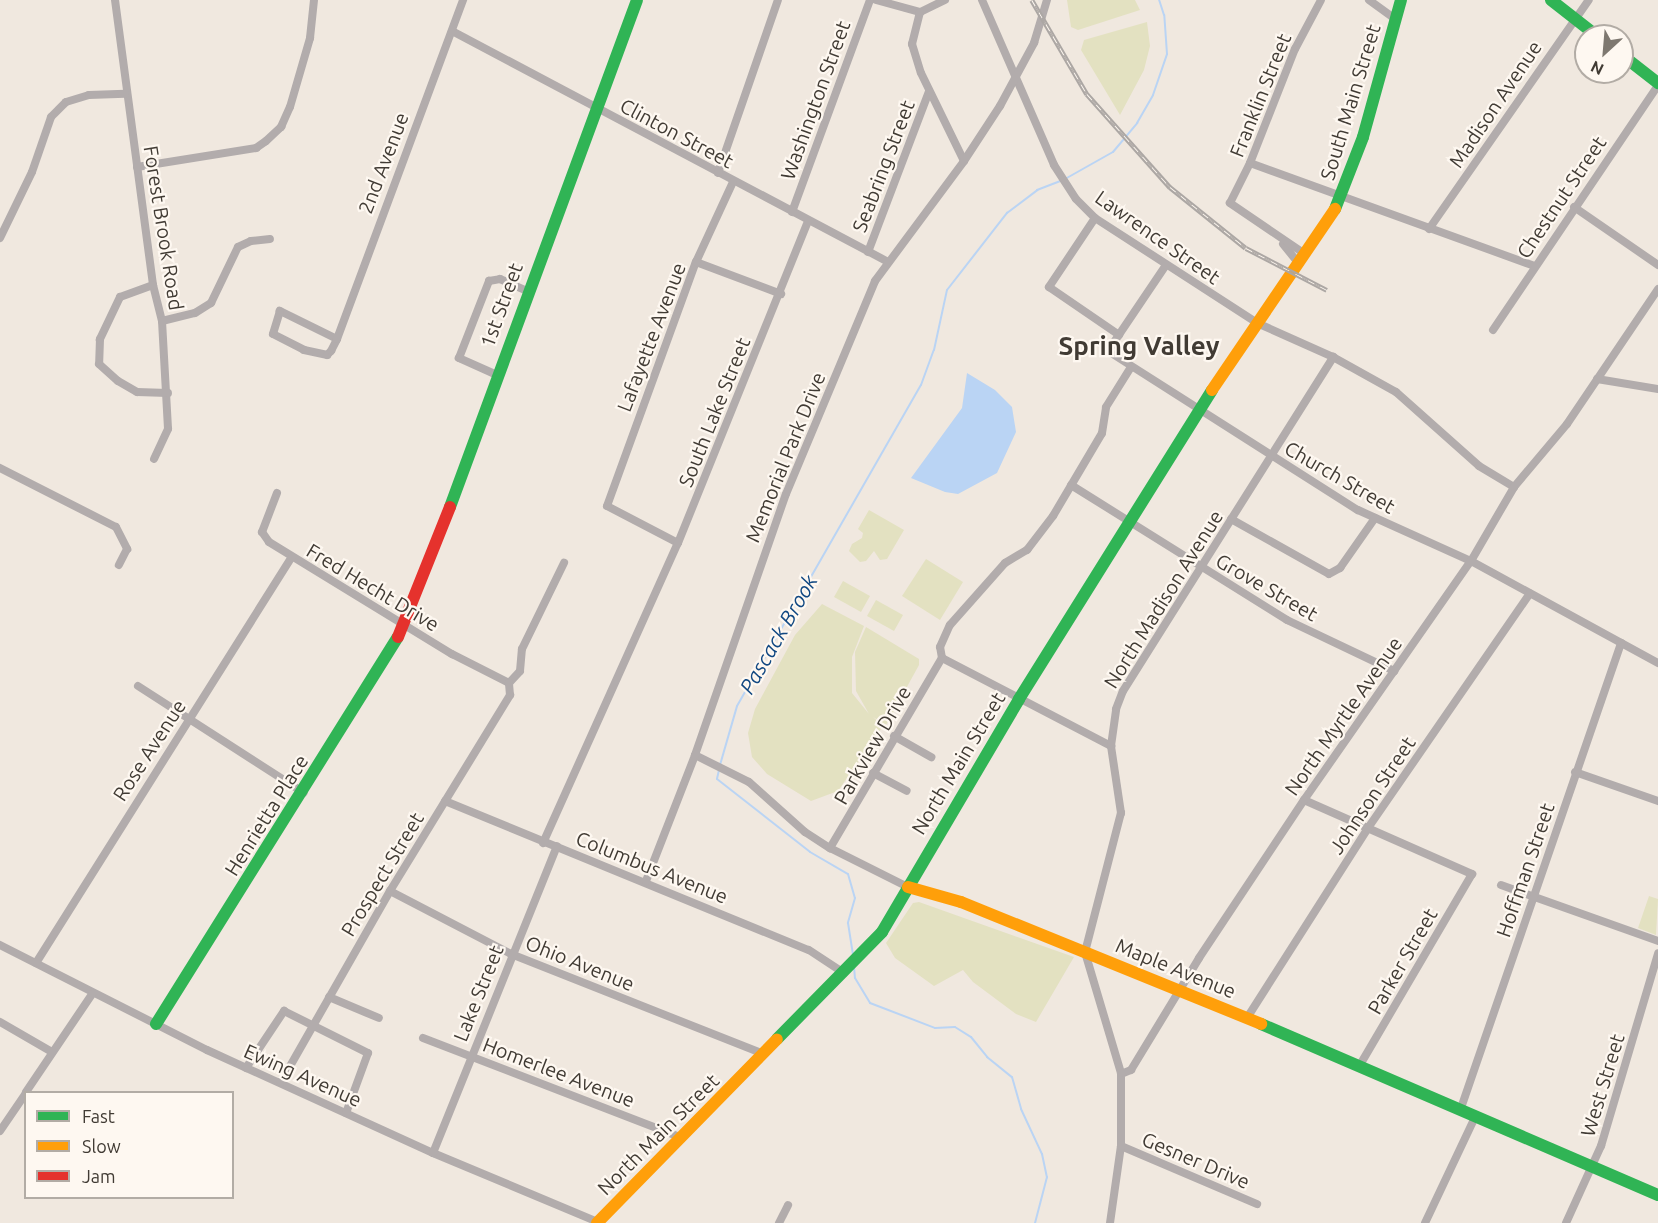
<!DOCTYPE html>
<style>
body{margin:0}
#map{position:relative;width:1658px;height:1223px;overflow:hidden;background:#f0e8df;font-family:Ubuntu,sans-serif}
div>[style]{position:absolute}
[style*='--x']{left:calc(var(--x)*1px);top:calc(var(--y)*1px);width:calc(var(--w)*1px);rotate:calc(var(--a)*1deg)}
.green>*{inset:0;background:#e3e1c1}
.water>*{inset:0;background:#bad4f4}
.stream>*{height:2px;margin:-1px;padding:0 1px;transform-origin:1px;border-radius:1px;background:#bad4f4}
.street>*{height:8px;margin:-4px;padding:0 4px;transform-origin:4px;border-radius:4px;background:#b2acac}
.fast>*{height:12px;margin:-6px;padding:0 6px;transform-origin:6px;border-radius:6px;background:#30b455}
.slow>*{height:12px;margin:-6px;padding:0 6px;transform-origin:6px;border-radius:6px;background:#ff9f0a}
.jam>*{height:12px;margin:-6px;padding:0 6px;transform-origin:6px;border-radius:6px;background:#e5322d}
.rail>*{height:4.5px;margin-top:-2.25px;transform-origin:0;background:repeating-linear-gradient(90deg,#fef8f1 0 7px,#aca7a4 0 14px);box-sizing:border-box;border-block:2px solid #aca7a4}
span{translate:-50% -50%;white-space:nowrap;text-align:center;line-height:1.15;-webkit-text-stroke:4.5px #fef8f1;paint-order:stroke}
.street-label{font-size:20px;color:#413b34}
.water-label{font-size:21px;color:#114882;font-style:italic}
.district-label{font-size:26px;color:#413b34;font-weight:700}
.legend{position:absolute;left:24px;top:1091px;width:210px;height:108px;box-sizing:border-box;background:#fef8f1;border:2px solid #b2aca5;margin:0;padding:8px 10px;list-style:none;font-size:18px;color:#413b34}
.legend li{display:flex;align-items:center;gap:12px;height:30px}
.legend b{width:30px;border:2px solid #b2aca5}
.north{position:absolute;left:1574px;top:24px;width:60px;height:60px;box-sizing:border-box;background:#fef8f1;border:2px solid #b2aca5;border-radius:50%;rotate:206deg;font-size:16px;font-weight:700;line-height:24px;text-align:center;color:#413b34}
.north::after{content:'';display:block;margin:auto;width:21px;height:27px;background:#7e7870;clip-path:polygon(50% 0,100% 100%,50% 72%,0 100%)}
</style>
<div id="map">
<div class="green">
<div style="clip-path:polygon(1067px 0,1135px 0,1140px 10px,1078px 30px,1071px 27px)"></div>
<div style="clip-path:polygon(1147px 22px,1150px 46px,1144px 70px,1120px 115px,1081px 50px,1084px 40px)"></div>
<div style="clip-path:polygon(869px 510px,904px 530px,887px 559px,880px 560px,874px 551px,866px 561px,860px 562px,849px 551px,852px 544px,862px 538px,863px 533px,858px 529px)"></div>
<div style="clip-path:polygon(926px 559px,963px 582px,940px 620px,902px 596px)"></div>
<div style="clip-path:polygon(843px 581px,870px 596px,861px 612px,834px 597px)"></div>
<div style="clip-path:polygon(876px 600px,903px 615px,894px 631px,867px 616px)"></div>
<div style="clip-path:polygon(822px 604px,864px 626px,852px 657px,852px 693px,869px 714px,856px 691px,855px 652px,866px 627px,919px 659px,919px 665px,886px 725px,873px 717px,883px 726px,838px 791px,811px 801px,767px 774px,752px 757px,748px 733px,755px 709px,795px 635px)"></div>
<div style="clip-path:polygon(1649px 896px,1658px 899px,1656px 935px,1638px 928px)"></div>
<div style="clip-path:polygon(919px 902px,1074px 957px,1036px 1022px,1016px 1014px,973px 982px,963px 970px,934px 986px,895px 958px,886px 943px,913px 903px)"></div>
</div>
<div class="water">
<div style="clip-path:polygon(967px 373px,995px 390px,1012px 407px,1016px 432px,997px 473px,958px 494px,945px 492px,911px 478px,962px 408px)"></div>
</div>
<div class="stream">
<div style="--x:1065;--y:179;--w:55;--a:-29.4"></div>
<div style="--x:1113;--y:152;--w:38;--a:-50"></div>
<div style="--x:1137;--y:123;--w:32;--a:-60"></div>
<div style="--x:1153;--y:95;--w:43;--a:-71.1"></div>
<div style="--x:1167;--y:54;--w:39;--a:-94"></div>
<div style="--x:1164;--y:15;--w:16;--a:-108"></div>
<div style="--x:720;--y:765;--w:61;--a:-73.9"></div>
<div style="--x:737;--y:706;--w:370;--a:-60.2"></div>
<div style="--x:921;--y:385;--w:37;--a:-70"></div>
<div style="--x:934;--y:350;--w:61;--a:-77.8"></div>
<div style="--x:947;--y:290;--w:98;--a:-52.1"></div>
<div style="--x:1007;--y:213;--w:38;--a:-37"></div>
<div style="--x:1037;--y:190;--w:25;--a:-21"></div>
<div style="--x:719;--y:770;--w:9;--a:103"></div>
<div style="--x:717;--y:779;--w:118;--a:38.1"></div>
<div style="--x:810;--y:852;--w:44;--a:30.1"></div>
<div style="--x:848;--y:874;--w:25;--a:74"></div>
<div style="--x:855;--y:898;--w:26;--a:106"></div>
<div style="--x:848;--y:923;--w:33;--a:81"></div>
<div style="--x:854;--y:967;--w:11;--a:85"></div>
<div style="--x:855;--y:978;--w:29;--a:59"></div>
<div style="--x:870;--y:1003;--w:70;--a:21"></div>
<div style="--x:935;--y:1028;--w:20;--a:-3"></div>
<div style="--x:955;--y:1027;--w:19;--a:32"></div>
<div style="--x:971;--y:1037;--w:26;--a:51"></div>
<div style="--x:987;--y:1057;--w:32;--a:39"></div>
<div style="--x:1012;--y:1077;--w:33;--a:74"></div>
<div style="--x:1021;--y:1109;--w:50;--a:65"></div>
<div style="--x:1042;--y:1154;--w:24;--a:78"></div>
<div style="--x:1047;--y:1177;--w:48;--a:104.6"></div>
</div>
<div class="street">
<div style="--x:115;--y:0;--w:288;--a:82.4"></div>
<div style="--x:153;--y:285;--w:37;--a:76"></div>
<div style="--x:162;--y:321;--w:108;--a:86.8"></div>
<div style="--x:168;--y:429;--w:33;--a:115"></div>
<div style="--x:876;--y:0;--w:46;--a:15.3"></div>
<div style="--x:945;--y:0;--w:28;--a:154"></div>
<div style="--x:920;--y:12;--w:33;--a:104"></div>
<div style="--x:912;--y:44;--w:30;--a:73"></div>
<div style="--x:921;--y:73;--w:98;--a:64"></div>
<div style="--x:982;--y:0;--w:180;--a:66.4"></div>
<div style="--x:1054;--y:165;--w:40;--a:57.1"></div>
<div style="--x:1076;--y:199;--w:27;--a:45"></div>
<div style="--x:1095;--y:218;--w:193;--a:32.9"></div>
<div style="--x:1257;--y:323;--w:83;--a:24.1"></div>
<div style="--x:1333;--y:357;--w:72;--a:29.1"></div>
<div style="--x:1396;--y:392;--w:111;--a:41.7"></div>
<div style="--x:1479;--y:466;--w:41;--a:31"></div>
<div style="--x:1369;--y:0;--w:32;--a:36"></div>
<div style="--x:452;--y:31;--w:493;--a:27.9"></div>
<div style="--x:1250;--y:163;--w:302;--a:19.9"></div>
<div style="--x:137;--y:167;--w:121;--a:-9.1"></div>
<div style="--x:256;--y:148;--w:12;--a:-35"></div>
<div style="--x:266;--y:141;--w:21;--a:-43"></div>
<div style="--x:281;--y:127;--w:22;--a:-66"></div>
<div style="--x:290;--y:107;--w:72;--a:-73.8"></div>
<div style="--x:310;--y:38;--w:38;--a:-84"></div>
<div style="--x:718;--y:173;--w:183;--a:-70.9"></div>
<div style="--x:1574;--y:207;--w:102;--a:34.6"></div>
<div style="--x:792;--y:212;--w:226;--a:-69.8"></div>
<div style="--x:1095;--y:218;--w:83;--a:123.7"></div>
<div style="--x:1049;--y:287;--w:85;--a:34.4"></div>
<div style="--x:1429;--y:229;--w:279;--a:-55.1"></div>
<div style="--x:0;--y:238;--w:73;--a:-64.1"></div>
<div style="--x:32;--y:172;--w:58;--a:-70.9"></div>
<div style="--x:51;--y:117;--w:21;--a:-45"></div>
<div style="--x:66;--y:102;--w:24;--a:-17"></div>
<div style="--x:89;--y:95;--w:36;--a:-2"></div>
<div style="--x:1283;--y:244;--w:26;--a:51"></div>
<div style="--x:868;--y:252;--w:172;--a:-69.2"></div>
<div style="--x:1305;--y:254;--w:91;--a:-145.8"></div>
<div style="--x:1230;--y:203;--w:45;--a:-63.4"></div>
<div style="--x:1250;--y:163;--w:123;--a:-68.5"></div>
<div style="--x:1295;--y:49;--w:55;--a:-62"></div>
<div style="--x:696;--y:262;--w:91;--a:20.6"></div>
<div style="--x:1166;--y:265;--w:104;--a:124"></div>
<div style="--x:1108;--y:351;--w:296;--a:32.5"></div>
<div style="--x:1358;--y:510;--w:124;--a:24.3"></div>
<div style="--x:1471;--y:561;--w:213;--a:28.6"></div>
<div style="--x:153;--y:285;--w:35;--a:160"></div>
<div style="--x:120;--y:297;--w:47;--a:115.5"></div>
<div style="--x:100;--y:339;--w:25;--a:92"></div>
<div style="--x:99;--y:364;--w:25;--a:42"></div>
<div style="--x:118;--y:381;--w:22;--a:30"></div>
<div style="--x:137;--y:392;--w:31;--a:2"></div>
<div style="--x:162;--y:321;--w:34;--a:-14"></div>
<div style="--x:195;--y:313;--w:19;--a:-32"></div>
<div style="--x:211;--y:303;--w:62;--a:-64.3"></div>
<div style="--x:238;--y:247;--w:14;--a:-25"></div>
<div style="--x:251;--y:241;--w:19;--a:-6"></div>
<div style="--x:1493;--y:330;--w:295;--a:-56"></div>
<div style="--x:337;--y:339;--w:64;--a:-153.8"></div>
<div style="--x:280;--y:311;--w:24;--a:107"></div>
<div style="--x:273;--y:334;--w:35;--a:27"></div>
<div style="--x:304;--y:350;--w:24;--a:12"></div>
<div style="--x:327;--y:355;--w:6;--a:-45"></div>
<div style="--x:331;--y:351;--w:13;--a:-63"></div>
<div style="--x:337;--y:339;--w:362;--a:-69.6"></div>
<div style="--x:497;--y:375;--w:42;--a:-155.9"></div>
<div style="--x:459;--y:358;--w:83;--a:-68.7"></div>
<div style="--x:489;--y:281;--w:11;--a:-10"></div>
<div style="--x:500;--y:279;--w:30;--a:24"></div>
<div style="--x:1597;--y:379;--w:62;--a:9.3"></div>
<div style="--x:0;--y:468;--w:130;--a:27"></div>
<div style="--x:116;--y:527;--w:25;--a:63"></div>
<div style="--x:127;--y:549;--w:18;--a:117"></div>
<div style="--x:1071;--y:485;--w:255;--a:32"></div>
<div style="--x:1287;--y:620;--w:119;--a:25.5"></div>
<div style="--x:277;--y:493;--w:42;--a:111"></div>
<div style="--x:262;--y:532;--w:12;--a:55"></div>
<div style="--x:269;--y:542;--w:215;--a:31.5"></div>
<div style="--x:452;--y:654;--w:64;--a:27"></div>
<div style="--x:1231;--y:519;--w:112;--a:29.3"></div>
<div style="--x:1329;--y:574;--w:13;--a:-29"></div>
<div style="--x:1340;--y:568;--w:61;--a:-55"></div>
<div style="--x:678;--y:543;--w:80;--a:-152.5"></div>
<div style="--x:607;--y:506;--w:260;--a:-70"></div>
<div style="--x:696;--y:262;--w:88;--a:-65.2"></div>
<div style="--x:942;--y:658;--w:11;--a:-100"></div>
<div style="--x:940;--y:647;--w:24;--a:-66"></div>
<div style="--x:950;--y:625;--w:83;--a:-48.4"></div>
<div style="--x:1005;--y:563;--w:26;--a:-31"></div>
<div style="--x:1027;--y:550;--w:43;--a:-52.6"></div>
<div style="--x:1053;--y:516;--w:96;--a:-59.4"></div>
<div style="--x:1102;--y:433;--w:26;--a:-81"></div>
<div style="--x:1106;--y:407;--w:47;--a:-58"></div>
<div style="--x:942;--y:658;--w:191;--a:27.5"></div>
<div style="--x:509;--y:683;--w:16;--a:-47"></div>
<div style="--x:520;--y:671;--w:22;--a:-85"></div>
<div style="--x:522;--y:649;--w:96;--a:-64"></div>
<div style="--x:138;--y:686;--w:197;--a:32.8"></div>
<div style="--x:894;--y:736;--w:43;--a:29.6"></div>
<div style="--x:695;--y:755;--w:60;--a:26.6"></div>
<div style="--x:749;--y:782;--w:75;--a:41.8"></div>
<div style="--x:805;--y:832;--w:30;--a:33"></div>
<div style="--x:830;--y:848;--w:87;--a:26.6"></div>
<div style="--x:1575;--y:772;--w:88;--a:19.3"></div>
<div style="--x:873;--y:773;--w:38;--a:28"></div>
<div style="--x:1304;--y:800;--w:184;--a:23.8"></div>
<div style="--x:1472;--y:874;--w:221;--a:120.4"></div>
<div style="--x:445;--y:801;--w:393;--a:22.3"></div>
<div style="--x:809;--y:950;--w:42;--a:33.3"></div>
<div style="--x:543;--y:843;--w:329;--a:-65.8"></div>
<div style="--x:678;--y:543;--w:347;--a:-68"></div>
<div style="--x:830;--y:848;--w:221;--a:-59.5"></div>
<div style="--x:646;--y:881;--w:135;--a:-68.7"></div>
<div style="--x:695;--y:755;--w:276;--a:-70.8"></div>
<div style="--x:786;--y:494;--w:231;--a:-67.3"></div>
<div style="--x:875;--y:281;--w:149;--a:-53.4"></div>
<div style="--x:964;--y:161;--w:66;--a:-56.8"></div>
<div style="--x:1000;--y:106;--w:72;--a:-61.6"></div>
<div style="--x:1034;--y:43;--w:45;--a:-73.2"></div>
<div style="--x:1501;--y:885;--w:167;--a:19.6"></div>
<div style="--x:390;--y:891;--w:136;--a:27.5"></div>
<div style="--x:511;--y:954;--w:272;--a:21.6"></div>
<div style="--x:0;--y:945;--w:232;--a:26.9"></div>
<div style="--x:207;--y:1050;--w:248;--a:24.5"></div>
<div style="--x:433;--y:1153;--w:179;--a:22.7"></div>
<div style="--x:36;--y:963;--w:480;--a:-57.8"></div>
<div style="--x:329;--y:997;--w:54;--a:22.8"></div>
<div style="--x:1247;--y:1018;--w:225;--a:-57.5"></div>
<div style="--x:1368;--y:828;--w:285;--a:-55.4"></div>
<div style="--x:0;--y:1022;--w:60;--a:30"></div>
<div style="--x:423;--y:1038;--w:278;--a:21.1"></div>
<div style="--x:246;--y:1068;--w:69;--a:-56.3"></div>
<div style="--x:284;--y:1011;--w:94;--a:26.6"></div>
<div style="--x:368;--y:1053;--w:64;--a:110.1"></div>
<div style="--x:1121;--y:1074;--w:11;--a:-22"></div>
<div style="--x:1131;--y:1070;--w:131;--a:-58.7"></div>
<div style="--x:1199;--y:958;--w:190;--a:-56.4"></div>
<div style="--x:1304;--y:800;--w:292;--a:-55.1"></div>
<div style="--x:1471;--y:561;--w:86;--a:-59.8"></div>
<div style="--x:1514;--y:487;--w:82;--a:-49.9"></div>
<div style="--x:1567;--y:424;--w:163;--a:-56"></div>
<div style="--x:281;--y:1082;--w:220;--a:-60.3"></div>
<div style="--x:390;--y:891;--w:230;--a:-58.5"></div>
<div style="--x:510;--y:695;--w:12;--a:-95"></div>
<div style="--x:26;--y:1092;--w:118;--a:-56"></div>
<div style="--x:1461;--y:1108;--w:492;--a:-71"></div>
<div style="--x:0;--y:1131;--w:46;--a:-55.6"></div>
<div style="--x:1121;--y:1146;--w:148;--a:23.1"></div>
<div style="--x:433;--y:1153;--w:331;--a:-68"></div>
<div style="--x:779;--y:1223;--w:20;--a:-63"></div>
<div style="--x:1110;--y:1223;--w:78;--a:-81.9"></div>
<div style="--x:1121;--y:1146;--w:73;--a:-90"></div>
<div style="--x:1121;--y:1073;--w:126;--a:-106.6"></div>
<div style="--x:1085;--y:952;--w:144;--a:-75.5"></div>
<div style="--x:1121;--y:813;--w:68;--a:-98.5"></div>
<div style="--x:1111;--y:746;--w:37;--a:-82"></div>
<div style="--x:1116;--y:709;--w:19;--a:-69"></div>
<div style="--x:1123;--y:691;--w:395;--a:-57.8"></div>
<div style="--x:1425;--y:1223;--w:119;--a:-64.7"></div>
<div style="--x:1566;--y:1223;--w:85;--a:-65.6"></div>
<div style="--x:1601;--y:1146;--w:201;--a:-73.5"></div>
</div>
<div class="fast">
<div style="--x:1551;--y:0;--w:58;--a:38"></div>
<div style="--x:1622;--y:55;--w:46;--a:37.9"></div>
<div style="--x:1335;--y:209;--w:77;--a:-68.7"></div>
<div style="--x:1363;--y:137;--w:142;--a:-74.5"></div>
<div style="--x:450;--y:507;--w:540;--a:-69.75"></div>
<div style="--x:156;--y:1024;--w:456;--a:-58"></div>
<div style="--x:1261;--y:1024;--w:432;--a:23.3"></div>
<div style="--x:777;--y:1039;--w:150;--a:-45.5"></div>
<div style="--x:882;--y:932;--w:270;--a:-59.5"></div>
<div style="--x:1019;--y:699;--w:364;--a:-58"></div>
</div>
<div class="slow">
<div style="--x:1212;--y:390;--w:219;--a:-55.8"></div>
<div style="--x:908;--y:887;--w:55;--a:15.8"></div>
<div style="--x:961;--y:902;--w:324;--a:22.1"></div>
<div style="--x:597;--y:1223;--w:257;--a:-45.6"></div>
</div>
<div class="jam">
<div style="--x:398;--y:637;--w:140;--a:-68.2"></div>
</div>
<div class="rail">
<div style="--x:1032;--y:0;--w:109;--a:59.7"></div>
<div style="--x:1087;--y:94;--w:125;--a:48.3"></div>
<div style="--x:1170;--y:187;--w:97;--a:38.8"></div>
<div style="--x:1246;--y:248;--w:91;--a:27.4"></div>
</div>
<div class="street-label">
<span style="left:1260px;top:95px;rotate:-68deg">Franklin Street</span>
<span style="left:815px;top:100px;rotate:-70deg">Washington Street</span>
<span style="left:1350px;top:102px;rotate:-73deg">South Main Street</span>
<span style="left:1495px;top:104px;rotate:-56deg">Madison Avenue</span>
<span style="left:677px;top:133px;rotate:28deg">Clinton Street</span>
<span style="left:383px;top:163px;rotate:-69deg">2nd Avenue</span>
<span style="left:883px;top:166px;rotate:-69deg">Seabring Street</span>
<span style="left:1561px;top:197px;rotate:-56deg">Chestnut Street</span>
<span style="left:164px;top:228px;rotate:81deg">Forest Brook Road</span>
<span style="left:1158px;top:237px;rotate:35deg">Lawrence Street</span>
<span style="left:501px;top:305px;rotate:-70deg">1st Street</span>
<span style="left:651px;top:337px;rotate:-69deg">Lafayette Avenue</span>
<span style="left:714px;top:412px;rotate:-68deg">South Lake Street</span>
<span style="left:785px;top:457px;rotate:-68deg">Memorial Park Drive</span>
<span style="left:1340px;top:477px;rotate:30deg">Church Street</span>
<span style="left:373px;top:587px;rotate:31deg">Fred Hecht Drive</span>
<span style="left:1267px;top:587px;rotate:30deg">Grove Street</span>
<span style="left:1163px;top:599px;rotate:-58deg">North Madison Avenue</span>
<span style="left:1343px;top:716px;rotate:-55deg">North Myrtle Avenue</span>
<span style="left:872px;top:745px;rotate:-60deg">Parkview Drive</span>
<span style="left:149px;top:750px;rotate:-57deg">Rose Avenue</span>
<span style="left:958px;top:763px;rotate:-59deg">North Main Street</span>
<span style="left:1372px;top:795px;rotate:-56deg">Johnson Street</span>
<span style="left:266px;top:815px;rotate:-58deg">Henrietta Place</span>
<span style="left:652px;top:867px;rotate:22deg">Columbus Avenue</span>
<span style="left:1525px;top:870px;rotate:-71deg">Hoffman Street</span>
<span style="left:382px;top:874px;rotate:-59deg">Prospect Street</span>
<span style="left:1402px;top:961px;rotate:-60deg">Parker Street</span>
<span style="left:580px;top:963px;rotate:22deg">Ohio Avenue</span>
<span style="left:1176px;top:968px;rotate:22deg">Maple Avenue</span>
<span style="left:478px;top:993px;rotate:-68deg">Lake Street</span>
<span style="left:559px;top:1072px;rotate:21deg">Homerlee Avenue</span>
<span style="left:303px;top:1075px;rotate:24deg">Ewing Avenue</span>
<span style="left:1602px;top:1085px;rotate:-73deg">West Street</span>
<span style="left:658px;top:1134px;rotate:-45deg">North Main Street</span>
<span style="left:1196px;top:1160px;rotate:23deg">Gesner Drive</span>
</div>
<div class="water-label">
<span style="left:778px;top:634px;rotate:-60deg">Pascack Brook</span>
</div>
<div class="district-label">
<span style="left:1139px;top:346px">Spring Valley</span>
</div>
<ul class="legend">
<li><b style="height:8px;background:#30b455"></b>Fast</li>
<li><b style="height:8px;background:#ff9f0a"></b>Slow</li>
<li><b style="height:8px;background:#e5322d"></b>Jam</li>
</ul>
<div class="north">N</div>
</div>
